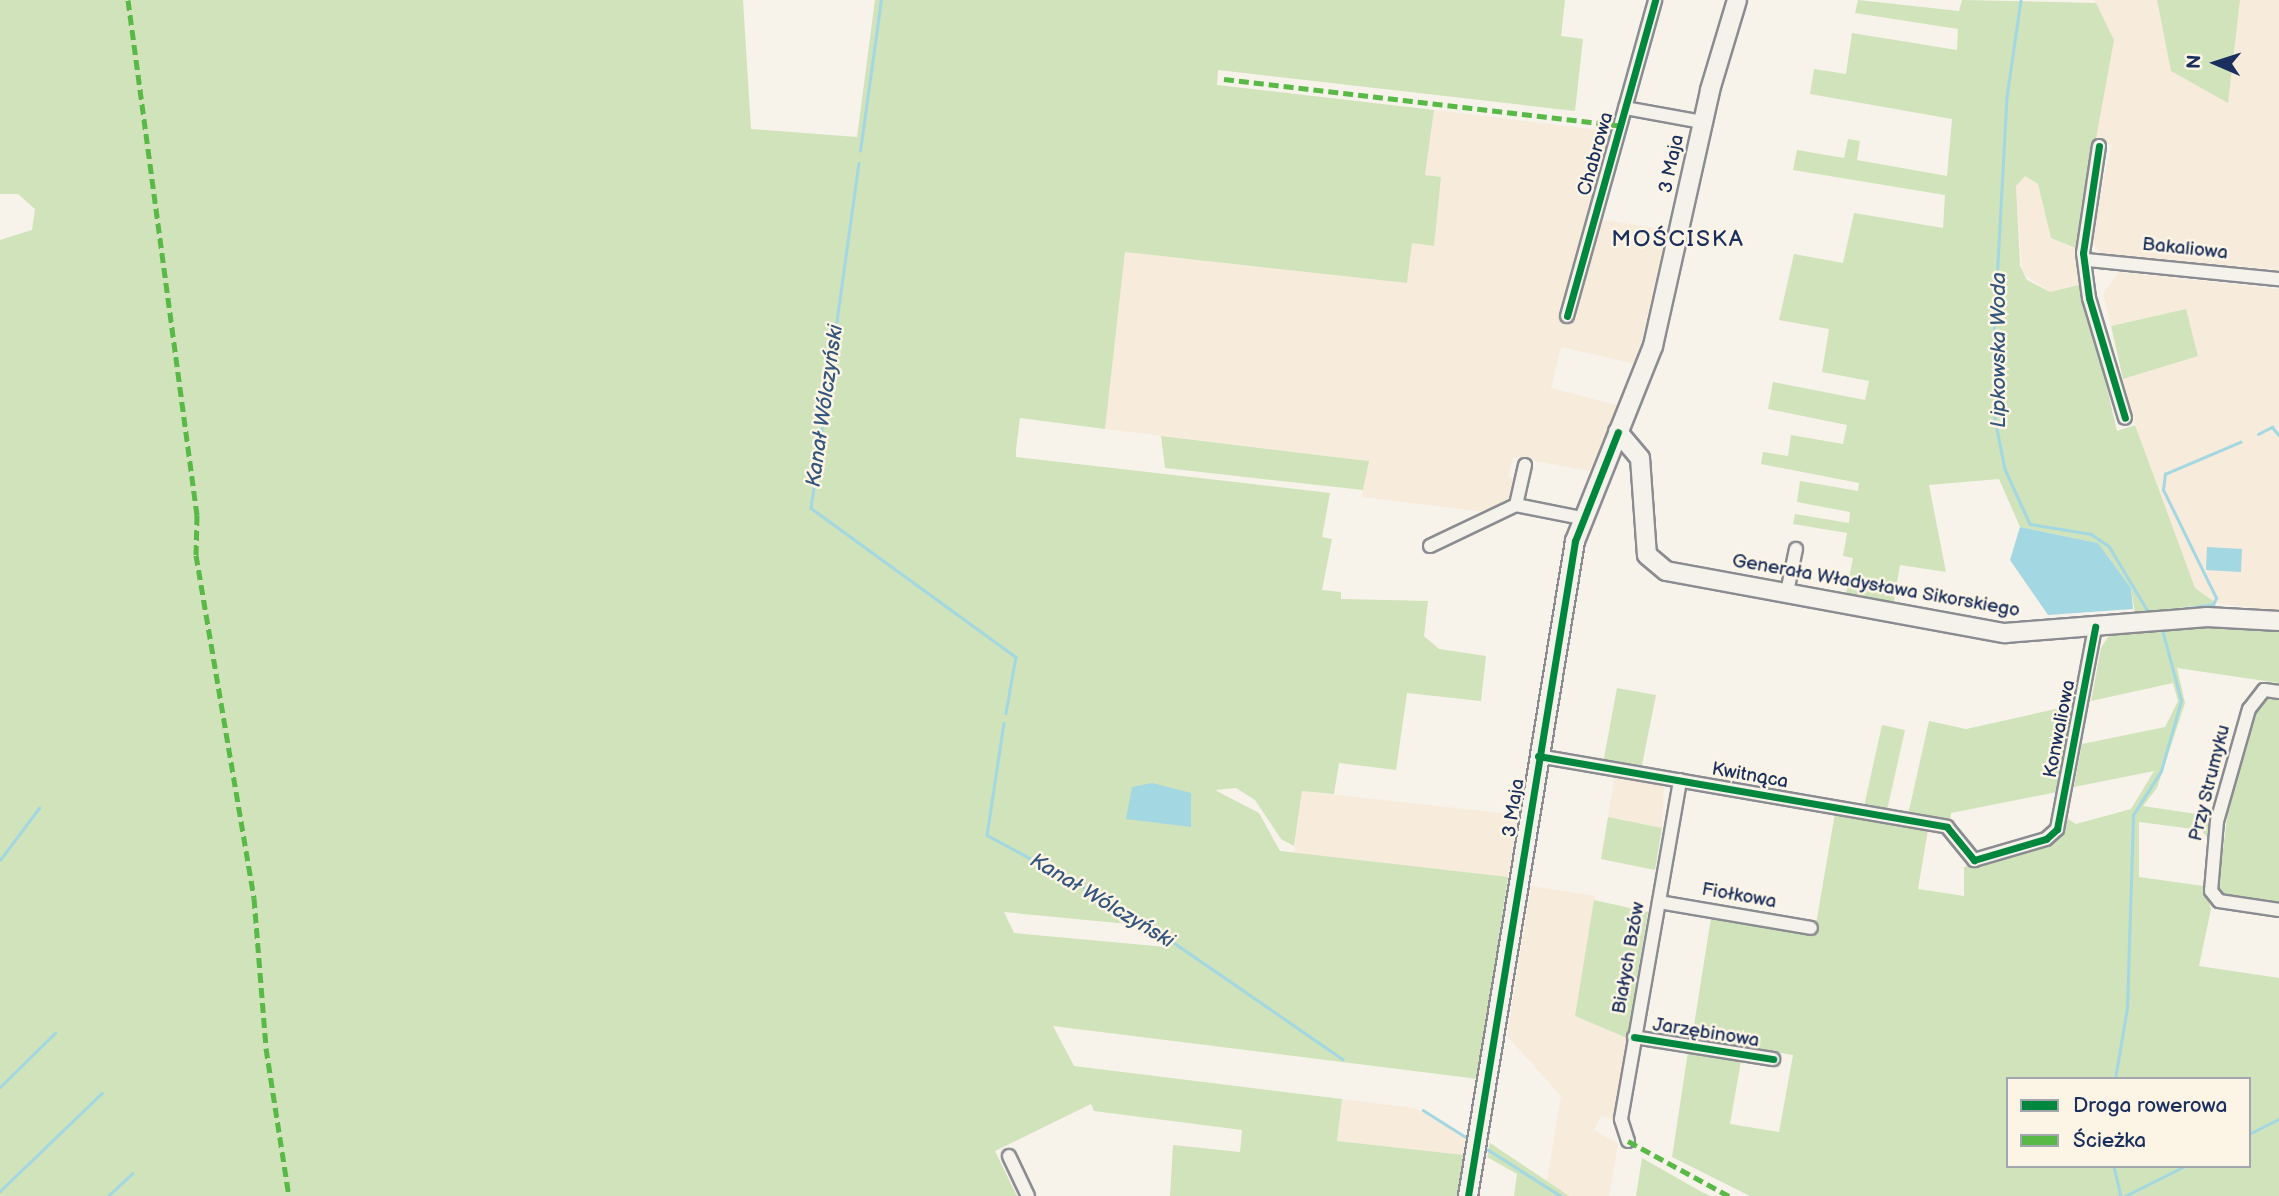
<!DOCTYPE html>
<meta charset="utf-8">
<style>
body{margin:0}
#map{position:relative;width:2279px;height:1196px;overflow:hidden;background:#f7f3ea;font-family:"Balsamiq Sans",sans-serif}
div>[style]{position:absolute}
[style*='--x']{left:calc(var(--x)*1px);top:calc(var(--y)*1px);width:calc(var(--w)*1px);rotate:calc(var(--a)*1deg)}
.built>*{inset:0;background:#f7ebdb}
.green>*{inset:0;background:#d0e3ba}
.water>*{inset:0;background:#a3d7e2}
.stream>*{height:2.5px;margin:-1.25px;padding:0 1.25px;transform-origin:1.25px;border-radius:1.25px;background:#a3d7e2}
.roads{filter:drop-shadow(2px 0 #8a8c91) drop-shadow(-2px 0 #8a8c91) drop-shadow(0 2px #8a8c91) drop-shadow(0 -2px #8a8c91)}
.street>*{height:12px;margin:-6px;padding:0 6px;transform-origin:6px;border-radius:6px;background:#f5f2ec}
.secondary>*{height:18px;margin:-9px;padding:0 9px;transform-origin:9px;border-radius:9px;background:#f5f2ec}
.quiet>*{height:5px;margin-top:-2.5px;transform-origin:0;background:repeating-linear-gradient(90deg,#58b947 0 10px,transparent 0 15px)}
.cycleway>*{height:7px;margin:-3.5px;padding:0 3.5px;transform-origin:3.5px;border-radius:3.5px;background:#00873e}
span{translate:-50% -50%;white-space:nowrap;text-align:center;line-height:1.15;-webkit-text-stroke:5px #fcf5e5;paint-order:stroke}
.street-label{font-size:19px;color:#1b2f5e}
.water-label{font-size:21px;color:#34567e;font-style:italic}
.quarter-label{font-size:23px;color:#1b2f5e;letter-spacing:2px}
.legend{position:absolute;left:2006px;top:1077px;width:245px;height:91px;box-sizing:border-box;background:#fcf5e5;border:2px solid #a2a6af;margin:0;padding:9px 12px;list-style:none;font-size:21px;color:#1b2f5e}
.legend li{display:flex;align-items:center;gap:14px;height:35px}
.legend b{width:35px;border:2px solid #a2a6af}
.north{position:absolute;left:2181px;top:28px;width:70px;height:70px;-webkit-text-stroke:5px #fcf5e5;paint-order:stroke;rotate:273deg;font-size:19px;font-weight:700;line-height:28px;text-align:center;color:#1b2f5e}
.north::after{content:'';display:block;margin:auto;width:24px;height:32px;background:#1b2f5e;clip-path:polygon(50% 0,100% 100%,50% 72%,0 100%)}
</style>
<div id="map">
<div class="built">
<div style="clip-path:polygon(2094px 0,2157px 0,2171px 71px,2228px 102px,2240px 0,2279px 0,2279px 270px,2100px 253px,2090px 239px,2112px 145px,2095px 141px,2114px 40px)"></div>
<div style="clip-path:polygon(1434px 110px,1600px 130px,1608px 139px,1592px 193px,1598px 219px,1667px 230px,1636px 364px,1561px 347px,1551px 388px,1620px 406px,1589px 471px,1513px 457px,1508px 477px,1518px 478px,1511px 504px,1486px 512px,1362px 497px,1368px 461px,1105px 429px,1125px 252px,1407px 283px,1412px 243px,1434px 246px,1441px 177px,1425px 175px)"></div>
<div style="clip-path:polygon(2025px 176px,2038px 184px,2051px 238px,2076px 248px,2083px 284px,2050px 292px,2022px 273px,2016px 186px)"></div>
<div style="clip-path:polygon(2119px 272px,2279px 289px,2279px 611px,2216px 603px,2195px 588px,2149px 473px,2123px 379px,2198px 356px,2186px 309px,2111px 326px,2103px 294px)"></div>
<div style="clip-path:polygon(1615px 775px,1664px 784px,1662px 828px,1608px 817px)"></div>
<div style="clip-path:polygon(1302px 791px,1519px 815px,1508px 877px,1294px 853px)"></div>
<div style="clip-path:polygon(1531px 886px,1595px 896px,1575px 1016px,1627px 1038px,1613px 1119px,1601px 1116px,1594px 1130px,1618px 1144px,1609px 1196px,1569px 1196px,1547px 1181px,1561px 1096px,1507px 1036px)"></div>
<div style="clip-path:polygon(1342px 1099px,1415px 1108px,1467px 1139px,1464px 1155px,1337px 1141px)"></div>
</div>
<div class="green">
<div style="clip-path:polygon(evenodd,0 0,743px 0,751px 129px,857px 137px,875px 0,1565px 0,1561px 36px,1583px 39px,1575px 111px,1218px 70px,1217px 85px,1434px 110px,1425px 175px,1441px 177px,1434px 246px,1412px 243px,1407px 283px,1125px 252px,1105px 429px,1020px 418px,1016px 450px,1016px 457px,1330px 493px,1322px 537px,1332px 539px,1322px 590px,1341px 592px,1341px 599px,1428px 601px,1424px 636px,1439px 649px,1486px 656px,1481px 701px,1407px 693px,1396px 770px,1339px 763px,1334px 794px,1302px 791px,1294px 846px,1281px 839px,1255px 800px,1236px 788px,1215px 790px,1259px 813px,1280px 851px,1508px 877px,1478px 1079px,1053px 1026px,1074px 1066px,1342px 1099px,1337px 1141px,1464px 1155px,1457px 1196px,1170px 1196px,1173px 1145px,1240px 1152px,1242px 1130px,1094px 1111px,1091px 1104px,995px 1151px,1017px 1196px,0 1196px,0 240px,32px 230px,35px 209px,18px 194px,0 194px,0 0,1004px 912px,1138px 925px,1166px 947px,1014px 933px,1004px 912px)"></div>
<div style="clip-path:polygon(1858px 0,1959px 11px,1962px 0,2096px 3px,2114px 40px,2076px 248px,2051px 238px,2038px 184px,2025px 176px,2016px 186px,2020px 266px,2027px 280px,2050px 292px,2083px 284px,2117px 431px,2135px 425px,2195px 588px,2216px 603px,2135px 614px,2131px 588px,2098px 543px,2020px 527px,1999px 479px,1929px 485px,1946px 572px,1900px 565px,1893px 606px,1845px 598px,1853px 558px,1843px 556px,1847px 533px,1793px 524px,1795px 514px,1849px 523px,1850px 512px,1797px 502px,1800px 481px,1858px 491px,1859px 483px,1761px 464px,1763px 452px,1788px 456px,1791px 435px,1843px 444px,1847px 425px,1768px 409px,1773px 382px,1865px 400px,1869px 381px,1822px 372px,1829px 329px,1779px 320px,1794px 254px,1843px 263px,1854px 213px,1943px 228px,1945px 195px,1793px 170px,1797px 150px,1844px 158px,1848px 139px,1860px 141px,1857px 160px,1947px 176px,1952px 119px,1810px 94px,1814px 69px,1846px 74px,1852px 33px,1957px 50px,1958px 29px,1855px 13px)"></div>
<div style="clip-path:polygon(2157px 0,2240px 0,2228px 103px,2171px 71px)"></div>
<div style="clip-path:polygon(2186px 309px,2198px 356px,2123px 379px,2111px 326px)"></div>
<div style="clip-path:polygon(1161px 436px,1343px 458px,1369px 461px,1363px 490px,1165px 468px)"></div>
<div style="clip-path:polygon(evenodd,2204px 626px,2279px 629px,2279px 683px,2177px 668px,2185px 703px,2157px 788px,2143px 806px,2203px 815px,2213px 809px,2209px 839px,2201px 830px,2139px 822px,2139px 877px,2204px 886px,2211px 909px,2199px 966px,2279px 978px,2279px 1196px,1750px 1196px,1672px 1157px,1688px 1052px,1741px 1061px,1730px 1124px,1779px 1132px,1793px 1055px,1692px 1038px,1711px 918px,1814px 936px,1835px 813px,1928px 830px,1918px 889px,1964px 896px,1964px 867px,2062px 837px,2068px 819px,2076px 824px,2131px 809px,2154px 771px,2074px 787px,2082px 744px,2165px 727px,2178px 701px,2173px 683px,2091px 701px,2101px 648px,2111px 632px,2204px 626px,2008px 1079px,2249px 1079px,2249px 1166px,2008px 1166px,2008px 1079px)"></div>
<div style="clip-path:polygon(1617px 688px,1656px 695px,1641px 770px,1603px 763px)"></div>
<div style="clip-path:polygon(2266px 697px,2279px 699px,2279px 904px,2223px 896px,2218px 888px,2228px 811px,2258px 701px)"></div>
<div style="clip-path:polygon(2074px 705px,2057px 792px,1951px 813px,1950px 821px,1908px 815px,1929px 721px,1966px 729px)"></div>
<div style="clip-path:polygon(1882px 725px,1905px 730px,1886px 815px,1863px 811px)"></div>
<div style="clip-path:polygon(1608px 817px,1662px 828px,1655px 870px,1601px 859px)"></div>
<div style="clip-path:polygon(1594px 900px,1648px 912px,1627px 1038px,1575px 1016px)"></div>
<div style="clip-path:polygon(1490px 1143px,1547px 1181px,1569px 1196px,1514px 1196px,1517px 1174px,1487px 1157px)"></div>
<div style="clip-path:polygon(1642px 1158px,1700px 1191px,1711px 1196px,1636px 1196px)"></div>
</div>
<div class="water">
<div style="clip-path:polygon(2020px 527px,2098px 543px,2131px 588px,2133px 609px,2048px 615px,2010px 560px)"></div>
<div style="clip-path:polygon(2207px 547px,2242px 549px,2241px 572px,2206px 570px)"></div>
<div style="clip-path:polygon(1152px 783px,1191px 793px,1191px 827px,1126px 819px,1132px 787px)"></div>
</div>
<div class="stream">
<div style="--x:2021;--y:0;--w:98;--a:98.2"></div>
<div style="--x:2007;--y:97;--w:240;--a:93.1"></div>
<div style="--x:1994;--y:337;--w:82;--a:89.3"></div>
<div style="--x:1995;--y:419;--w:51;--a:78.7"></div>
<div style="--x:2005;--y:469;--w:60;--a:65.6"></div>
<div style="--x:2030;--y:524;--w:62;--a:9.3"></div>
<div style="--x:2091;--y:534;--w:22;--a:34"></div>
<div style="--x:2109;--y:546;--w:78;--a:59.2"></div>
<div style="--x:860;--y:151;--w:152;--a:-82.1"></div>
<div style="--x:859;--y:163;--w:348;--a:97.9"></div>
<div style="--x:811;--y:508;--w:253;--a:36"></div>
<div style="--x:1016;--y:657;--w:57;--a:100.1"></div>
<div style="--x:2258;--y:434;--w:16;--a:-27"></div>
<div style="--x:2272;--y:427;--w:11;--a:49"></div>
<div style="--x:2169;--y:611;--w:45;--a:-9"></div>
<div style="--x:2213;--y:604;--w:7;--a:-63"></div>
<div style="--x:2216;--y:598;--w:120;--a:-116.1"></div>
<div style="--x:2163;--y:490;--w:16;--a:-83"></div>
<div style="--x:2165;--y:474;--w:82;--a:-23.1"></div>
<div style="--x:1004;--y:723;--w:113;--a:98.6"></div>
<div style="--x:987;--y:835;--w:164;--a:28.4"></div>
<div style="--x:1131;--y:913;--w:257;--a:34.6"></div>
<div style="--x:0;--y:860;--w:65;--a:-53.1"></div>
<div style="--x:2115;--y:1079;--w:72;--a:-80.4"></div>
<div style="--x:2127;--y:1008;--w:193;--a:-88.2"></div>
<div style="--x:2133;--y:815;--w:52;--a:-57.5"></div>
<div style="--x:2161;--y:771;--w:73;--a:-74.1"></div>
<div style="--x:2181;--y:701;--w:78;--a:-104.9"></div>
<div style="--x:0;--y:1087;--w:77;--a:-44.5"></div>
<div style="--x:1423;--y:1110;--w:54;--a:32.2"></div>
<div style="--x:2249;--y:1134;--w:34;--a:-27"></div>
<div style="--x:1484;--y:1147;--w:91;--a:32.5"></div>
<div style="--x:2114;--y:1166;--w:31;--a:77"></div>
<div style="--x:0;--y:1191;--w:141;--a:-43.9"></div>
<div style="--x:108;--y:1196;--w:33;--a:-43"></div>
<div style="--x:2125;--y:1196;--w:67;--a:-26.6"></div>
</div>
<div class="roads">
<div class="street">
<div style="--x:1625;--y:108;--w:78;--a:10.3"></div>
<div style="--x:2099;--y:146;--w:108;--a:98.5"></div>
<div style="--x:2083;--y:253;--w:45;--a:82.4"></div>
<div style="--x:2089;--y:298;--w:125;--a:73.3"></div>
<div style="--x:2087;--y:260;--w:193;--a:5.7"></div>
<div style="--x:1567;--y:316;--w:328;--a:-74.4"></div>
<div style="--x:1516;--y:505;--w:41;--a:-77.3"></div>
<div style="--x:1430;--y:546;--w:95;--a:-25.5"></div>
<div style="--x:1516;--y:505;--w:66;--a:11.3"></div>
<div style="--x:1787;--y:592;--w:44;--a:-78.2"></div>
<div style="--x:2279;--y:692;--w:15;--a:-172"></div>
<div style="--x:2264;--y:690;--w:24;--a:128"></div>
<div style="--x:2249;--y:709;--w:116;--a:105.9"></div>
<div style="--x:2217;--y:821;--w:70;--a:94.9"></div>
<div style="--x:2211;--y:891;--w:13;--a:51"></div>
<div style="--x:2219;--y:901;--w:61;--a:8.5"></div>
<div style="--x:1538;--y:756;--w:415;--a:9.8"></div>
<div style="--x:1947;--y:827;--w:43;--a:50.7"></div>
<div style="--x:1974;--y:860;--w:75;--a:-16.3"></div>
<div style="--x:2046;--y:839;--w:15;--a:-42"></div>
<div style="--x:2057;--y:829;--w:206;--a:-79.3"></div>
<div style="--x:1659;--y:902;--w:154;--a:9.7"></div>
<div style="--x:1634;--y:1037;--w:141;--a:9"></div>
<div style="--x:1628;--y:1141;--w:23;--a:-108"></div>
<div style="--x:1621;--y:1119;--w:344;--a:-80.1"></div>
<div style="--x:1009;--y:1156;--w:44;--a:64.6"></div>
</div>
<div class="secondary">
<div style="--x:1618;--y:432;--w:34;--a:50"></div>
<div style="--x:1640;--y:458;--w:97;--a:85.9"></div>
<div style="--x:1647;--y:555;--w:25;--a:40"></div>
<div style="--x:1666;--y:571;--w:345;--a:10.4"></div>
<div style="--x:2005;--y:633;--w:203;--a:-4.5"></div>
<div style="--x:2207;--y:617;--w:72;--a:3.2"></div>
<div style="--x:1468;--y:1196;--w:664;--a:-80.72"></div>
<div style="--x:1575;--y:541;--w:210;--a:-68.2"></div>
<div style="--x:1653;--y:346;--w:262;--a:-77.4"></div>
<div style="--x:1710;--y:90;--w:94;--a:-73.3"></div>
</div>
</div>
<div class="quiet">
<div style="--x:128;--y:0;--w:520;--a:82.37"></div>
<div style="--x:197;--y:515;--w:40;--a:91.4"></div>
<div style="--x:196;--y:555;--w:348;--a:80.4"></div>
<div style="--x:254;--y:898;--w:150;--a:85.4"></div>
<div style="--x:266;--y:1048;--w:150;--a:81.2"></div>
<div style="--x:1224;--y:79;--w:397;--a:6.7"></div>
<div style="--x:1628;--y:1141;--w:115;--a:28.6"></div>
</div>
<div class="cycleway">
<div style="--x:2099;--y:146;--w:108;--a:98.5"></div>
<div style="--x:2083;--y:253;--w:45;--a:82.4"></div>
<div style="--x:2089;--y:298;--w:125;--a:73.3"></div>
<div style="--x:1567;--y:316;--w:328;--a:-74.4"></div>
<div style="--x:1538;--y:756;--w:415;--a:9.8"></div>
<div style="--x:1947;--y:827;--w:43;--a:50.7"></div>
<div style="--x:1974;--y:860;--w:75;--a:-16.3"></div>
<div style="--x:2046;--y:839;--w:15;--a:-42"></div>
<div style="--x:2057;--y:829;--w:206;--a:-79.3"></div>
<div style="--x:1634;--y:1037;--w:141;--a:9"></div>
<div style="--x:1468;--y:1196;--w:664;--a:-80.72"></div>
<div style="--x:1575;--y:541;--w:117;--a:-68.5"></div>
</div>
<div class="street-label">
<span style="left:1596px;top:154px;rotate:-74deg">Chabrowa</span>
<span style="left:1672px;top:164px;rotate:-78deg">3 Maja</span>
<span style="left:2185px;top:249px;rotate:6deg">Bakaliowa</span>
<span style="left:1876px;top:586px;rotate:10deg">Generała Władysława Sikorskiego</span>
<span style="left:2060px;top:729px;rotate:-79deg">Konwaliowa</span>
<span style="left:1750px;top:776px;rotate:10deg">Kwitnąca</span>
<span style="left:2210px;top:783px;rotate:-76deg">Przy Strumyku</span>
<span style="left:1514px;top:808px;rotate:-81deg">3 Maja</span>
<span style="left:1739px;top:896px;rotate:10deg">Fiołkowa</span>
<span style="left:1629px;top:958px;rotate:-80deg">Białych Bzów</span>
<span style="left:1706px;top:1033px;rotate:9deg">Jarzębinowa</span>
</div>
<div class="water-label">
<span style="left:1999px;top:350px;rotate:-90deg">Lipkowska Woda</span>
<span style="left:825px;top:406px;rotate:-82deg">Kanał Wólczyński</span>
<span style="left:1102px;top:901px;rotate:31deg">Kanał Wólczyński</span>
</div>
<div class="quarter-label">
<span style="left:1678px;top:239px">MOŚCISKA</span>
</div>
<ul class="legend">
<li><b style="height:9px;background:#00873e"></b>Droga rowerowa</li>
<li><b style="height:9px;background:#58b947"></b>Ścieżka</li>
</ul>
<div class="north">N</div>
</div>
